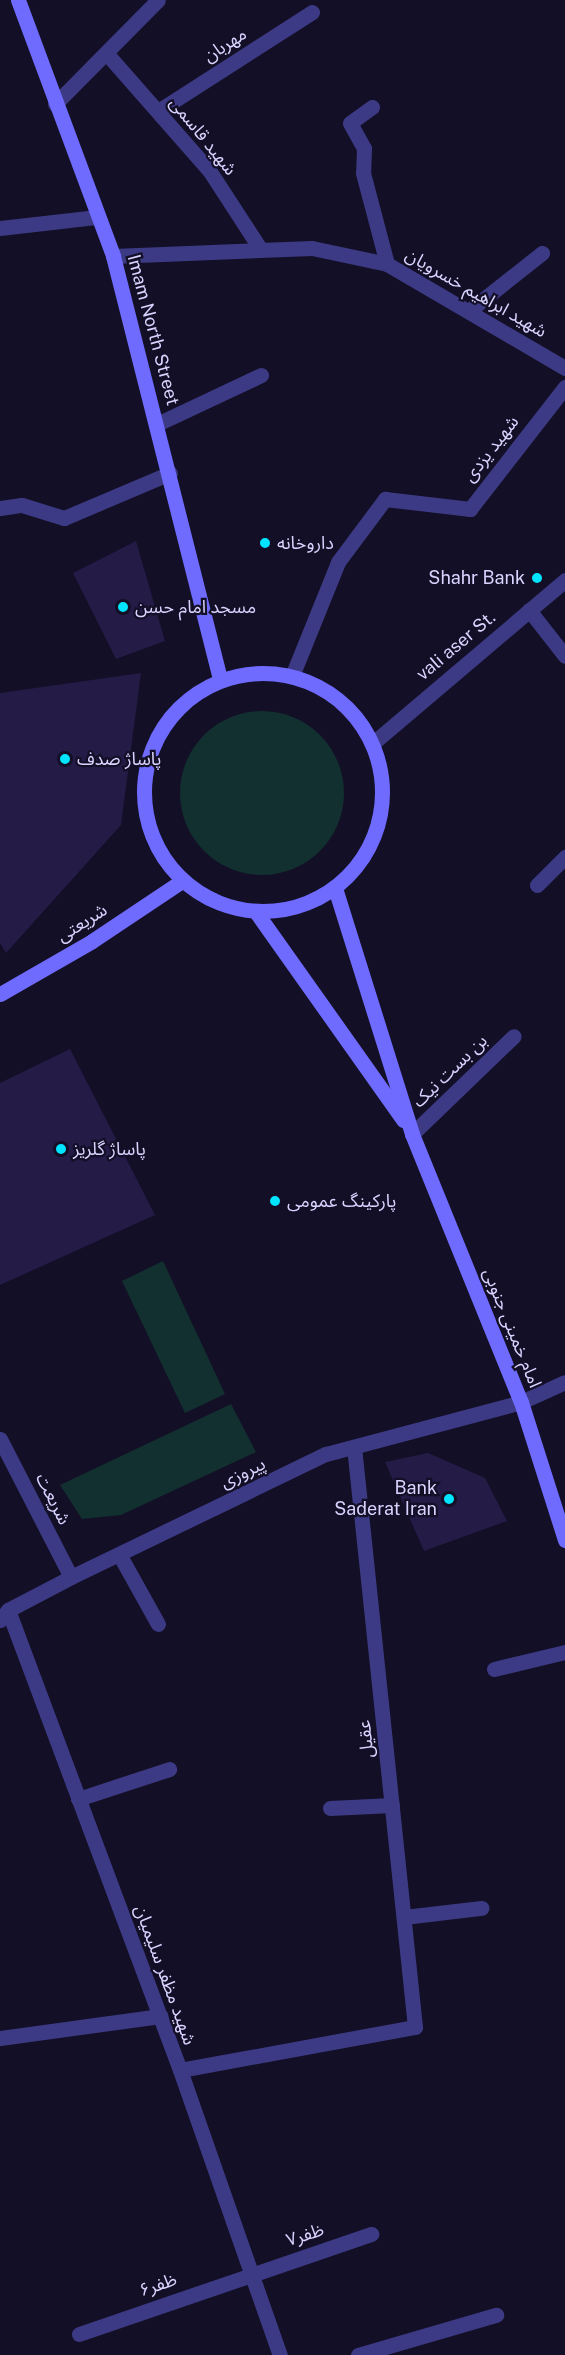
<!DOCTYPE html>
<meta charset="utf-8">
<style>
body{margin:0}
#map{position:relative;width:565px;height:2355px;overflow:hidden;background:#130f26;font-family:"Public Sans","Noto Sans Arabic",sans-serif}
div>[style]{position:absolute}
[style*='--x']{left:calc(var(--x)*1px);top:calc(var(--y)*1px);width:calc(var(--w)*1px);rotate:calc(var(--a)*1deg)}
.green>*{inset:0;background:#12302f}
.round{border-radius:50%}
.building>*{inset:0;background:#241b47}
.service>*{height:15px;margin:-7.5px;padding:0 7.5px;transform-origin:7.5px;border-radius:7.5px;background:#3d3a85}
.minor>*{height:15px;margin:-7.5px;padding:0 7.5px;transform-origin:7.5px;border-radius:7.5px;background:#3d3a85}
.tertiary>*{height:15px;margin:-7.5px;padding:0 7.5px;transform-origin:7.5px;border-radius:7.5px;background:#3d3a85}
.secondary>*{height:15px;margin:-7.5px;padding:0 7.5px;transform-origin:7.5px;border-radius:7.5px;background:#6f6bff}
.secondary>.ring{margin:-7.5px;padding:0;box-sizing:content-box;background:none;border:15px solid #6f6bff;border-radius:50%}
.dots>*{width:16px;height:16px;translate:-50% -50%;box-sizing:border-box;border:3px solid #130f26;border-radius:50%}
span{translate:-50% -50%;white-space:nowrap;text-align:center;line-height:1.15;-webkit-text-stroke:4.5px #130f26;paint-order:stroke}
.street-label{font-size:18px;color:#d9d4ff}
.poi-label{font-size:18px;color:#d9d4ff}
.left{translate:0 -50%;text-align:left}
.right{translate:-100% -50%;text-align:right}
</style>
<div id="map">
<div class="green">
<div class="round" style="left:180px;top:711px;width:164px;height:164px"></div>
<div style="clip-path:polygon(163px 1261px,225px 1394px,185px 1413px,122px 1281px)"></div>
<div style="clip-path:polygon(231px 1404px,256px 1452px,121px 1515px,82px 1519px,60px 1485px)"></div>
</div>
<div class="building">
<div style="clip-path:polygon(136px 541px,165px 641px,116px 659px,73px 573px)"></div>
<div style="clip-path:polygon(141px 673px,121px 825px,6px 953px,0 943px,0 693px)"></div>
<div style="clip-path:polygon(70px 1049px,155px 1215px,0 1285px,0 1083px)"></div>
<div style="clip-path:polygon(428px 1453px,485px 1478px,507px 1521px,424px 1551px,385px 1462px)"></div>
</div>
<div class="service">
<div style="--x:107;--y:54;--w:154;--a:48.7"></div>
<div style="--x:209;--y:170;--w:95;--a:57"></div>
<div style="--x:55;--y:104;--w:146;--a:-45.3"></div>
<div style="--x:372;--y:107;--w:27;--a:144"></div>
<div style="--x:350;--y:123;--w:29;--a:61"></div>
<div style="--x:364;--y:148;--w:25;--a:92"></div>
<div style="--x:363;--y:173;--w:94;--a:75.2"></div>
<div style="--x:158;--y:111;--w:183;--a:-32.7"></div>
<div style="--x:470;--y:310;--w:92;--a:-38.4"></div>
<div style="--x:157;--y:424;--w:115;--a:-25.2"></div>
<div style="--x:0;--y:508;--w:22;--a:-8"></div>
<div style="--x:22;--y:505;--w:44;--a:17.2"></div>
<div style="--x:64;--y:518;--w:115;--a:-23"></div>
<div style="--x:529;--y:610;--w:58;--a:52"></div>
<div style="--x:292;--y:676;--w:123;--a:-68"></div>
<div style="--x:338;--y:562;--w:79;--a:-53.3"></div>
<div style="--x:385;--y:499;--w:86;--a:6.7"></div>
<div style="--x:470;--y:509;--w:155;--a:-52.1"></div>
<div style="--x:537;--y:885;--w:40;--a:-45"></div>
<div style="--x:412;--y:1134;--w:141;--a:-43.9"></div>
<div style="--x:0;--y:1439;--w:155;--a:62.8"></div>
<div style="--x:119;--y:1554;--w:80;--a:60.9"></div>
<div style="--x:494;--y:1669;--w:73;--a:-13.5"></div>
<div style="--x:78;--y:1799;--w:96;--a:-18.2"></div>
<div style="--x:330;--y:1808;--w:62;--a:-2.8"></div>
<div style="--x:404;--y:1917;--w:78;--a:-6.7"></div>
<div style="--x:0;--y:2038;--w:162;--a:-7.8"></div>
<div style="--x:180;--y:2070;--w:239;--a:-10.4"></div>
<div style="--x:415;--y:2027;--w:583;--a:-96"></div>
<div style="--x:79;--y:2334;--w:309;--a:-18.9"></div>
<div style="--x:358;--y:2355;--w:144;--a:-16.2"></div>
</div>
<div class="minor">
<div style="--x:0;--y:228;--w:98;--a:-6.5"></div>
<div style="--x:113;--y:256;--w:199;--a:-2.3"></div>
<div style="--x:312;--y:248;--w:77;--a:12"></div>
<div style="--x:387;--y:264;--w:206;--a:30.3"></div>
<div style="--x:8;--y:1610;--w:491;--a:69.5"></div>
<div style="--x:180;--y:2070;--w:302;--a:70.7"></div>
<div style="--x:0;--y:1620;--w:13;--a:-51"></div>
<div style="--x:8;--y:1610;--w:71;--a:-27.6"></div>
<div style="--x:71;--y:1577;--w:283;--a:-25.8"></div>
<div style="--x:326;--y:1454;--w:202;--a:-14.9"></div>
<div style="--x:521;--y:1402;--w:48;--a:-24.4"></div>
</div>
<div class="tertiary">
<div style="--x:373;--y:743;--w:252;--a:-40.3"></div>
</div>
<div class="secondary">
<div style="--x:18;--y:0;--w:273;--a:69.6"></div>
<div style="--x:113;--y:256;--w:437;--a:75.8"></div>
<div class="ring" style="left:144px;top:673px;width:223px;height:223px"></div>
<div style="--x:335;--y:888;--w:258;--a:72.6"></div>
<div style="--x:412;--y:1134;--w:289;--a:67.9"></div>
<div style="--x:521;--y:1402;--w:145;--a:72.3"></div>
<div style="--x:256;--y:912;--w:255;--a:54.7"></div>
<div style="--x:0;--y:994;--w:106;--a:-29.9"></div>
<div style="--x:92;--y:941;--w:108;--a:-33.7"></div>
</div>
<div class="dots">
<div style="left:265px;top:543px;background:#00e5ff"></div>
<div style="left:537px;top:578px;background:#00e5ff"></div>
<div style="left:123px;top:607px;background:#00e5ff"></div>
<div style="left:65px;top:759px;background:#00e5ff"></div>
<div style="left:61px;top:1149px;background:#00e5ff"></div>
<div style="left:275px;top:1201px;background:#00e5ff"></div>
<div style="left:449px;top:1499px;background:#00e5ff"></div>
</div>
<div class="street-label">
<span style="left:225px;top:45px;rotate:-33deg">مهربان</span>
<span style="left:203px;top:136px;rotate:51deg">شهید قاسمی</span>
<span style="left:476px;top:293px;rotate:30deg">شهید ابراهیم خسرویان</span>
<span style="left:153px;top:330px;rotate:75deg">Imam North Street</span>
<span style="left:491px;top:449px;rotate:-52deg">شهید یزدی</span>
<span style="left:456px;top:646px;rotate:-40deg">vali aser St.</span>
<span style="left:82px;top:923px;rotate:-32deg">شریعتی</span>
<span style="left:450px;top:1071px;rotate:-44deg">بن بست نیک</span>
<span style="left:512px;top:1328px;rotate:68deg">امام خمینی جنوبی</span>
<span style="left:243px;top:1473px;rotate:-26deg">پیروزی</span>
<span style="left:53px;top:1499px;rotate:63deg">شریعت</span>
<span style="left:366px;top:1739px;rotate:-96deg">عقیل</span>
<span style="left:165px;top:1975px;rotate:70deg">شهید مظفر سلیمیان</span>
<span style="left:305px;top:2235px;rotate:-18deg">ظفر۷</span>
<span style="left:158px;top:2285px;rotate:-19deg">ظفر۶</span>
</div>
<div class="poi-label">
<span class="left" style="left:277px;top:543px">داروخانه</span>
<span class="right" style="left:525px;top:578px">Shahr Bank</span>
<span class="left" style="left:135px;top:607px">مسجد امام حسن</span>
<span class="left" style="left:77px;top:759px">پاساژ صدف</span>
<span class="left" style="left:73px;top:1149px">پاساژ گلریز</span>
<span class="left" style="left:287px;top:1201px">پارکینگ عمومی</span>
<span class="right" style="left:437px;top:1499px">Bank<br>Saderat Iran</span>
</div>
</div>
